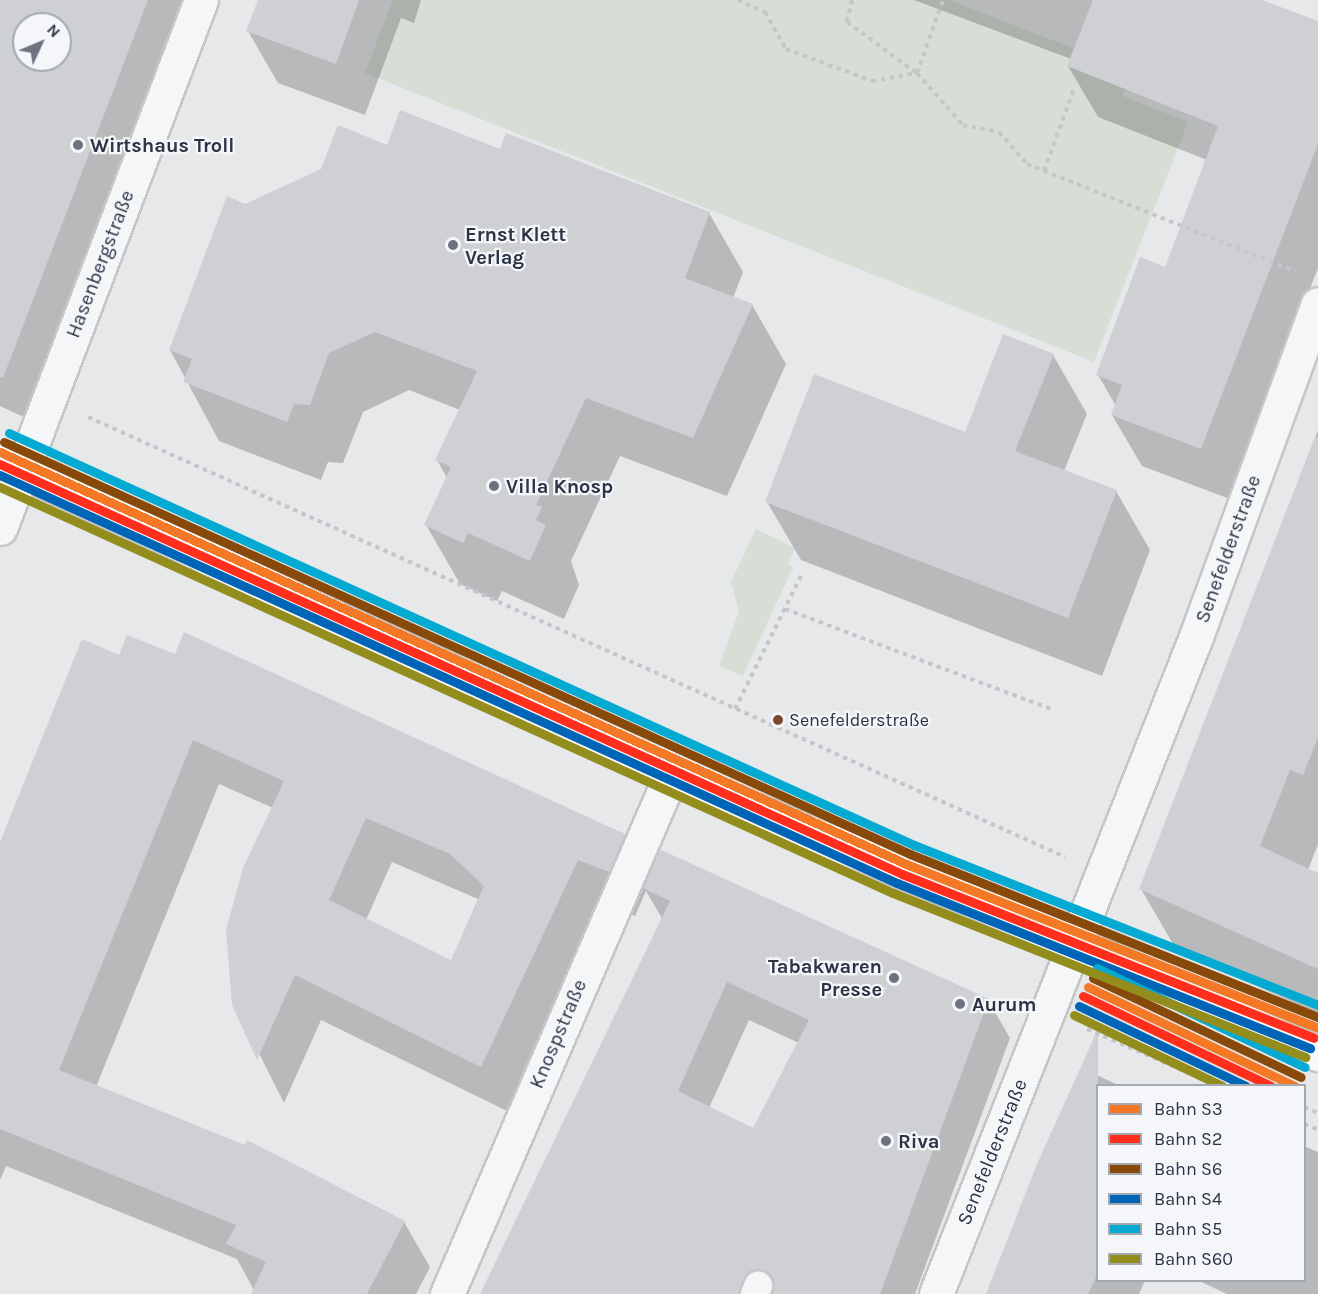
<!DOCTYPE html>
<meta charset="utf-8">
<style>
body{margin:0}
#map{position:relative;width:1318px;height:1294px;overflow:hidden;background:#e6e8ea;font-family:Karla,sans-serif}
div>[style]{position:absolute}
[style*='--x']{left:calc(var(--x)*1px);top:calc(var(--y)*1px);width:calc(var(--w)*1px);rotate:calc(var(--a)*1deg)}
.green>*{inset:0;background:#d6ded6}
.shadow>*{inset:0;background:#0003}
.building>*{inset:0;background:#ced0d3}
.path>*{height:4px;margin-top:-2px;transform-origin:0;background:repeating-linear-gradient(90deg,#c5c6ca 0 4.5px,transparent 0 9px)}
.roads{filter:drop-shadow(2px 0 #c4c6c8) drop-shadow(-2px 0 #c4c6c8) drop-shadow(0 2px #c4c6c8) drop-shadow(0 -2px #c4c6c8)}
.lane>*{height:28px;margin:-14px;padding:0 14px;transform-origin:14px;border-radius:14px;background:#f5f6f7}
.street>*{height:33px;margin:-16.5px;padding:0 16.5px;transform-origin:16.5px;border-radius:16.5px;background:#f5f6f7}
.secondary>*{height:33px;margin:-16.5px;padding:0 16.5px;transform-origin:16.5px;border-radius:16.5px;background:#f8f8f8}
.rail-1>*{height:9px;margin:-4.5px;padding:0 4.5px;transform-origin:4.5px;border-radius:4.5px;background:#f47926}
.rail-2>*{height:9px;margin:-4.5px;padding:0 4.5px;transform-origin:4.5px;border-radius:4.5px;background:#ff2e1d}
.rail-3>*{height:9px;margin:-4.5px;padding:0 4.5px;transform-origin:4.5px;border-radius:4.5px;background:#874a0a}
.rail-4>*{height:9px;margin:-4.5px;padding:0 4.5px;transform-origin:4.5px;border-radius:4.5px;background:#0065b7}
.rail-5>*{height:9px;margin:-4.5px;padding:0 4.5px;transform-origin:4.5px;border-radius:4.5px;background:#04aad1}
.rail-6>*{height:9px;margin:-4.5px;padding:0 4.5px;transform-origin:4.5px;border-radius:4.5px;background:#928d1d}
.dots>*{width:16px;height:16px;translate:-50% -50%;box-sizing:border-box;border:3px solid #f4f6f9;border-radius:50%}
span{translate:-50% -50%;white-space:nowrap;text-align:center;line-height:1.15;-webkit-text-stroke:4.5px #f4f6f9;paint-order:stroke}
.bus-label{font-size:18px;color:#2b3445}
.left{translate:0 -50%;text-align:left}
.poi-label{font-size:20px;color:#2b3445;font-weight:700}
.right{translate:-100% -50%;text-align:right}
.street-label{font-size:20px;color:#2b3445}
.legend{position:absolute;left:1096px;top:1084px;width:210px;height:198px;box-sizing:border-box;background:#f4f6f9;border:2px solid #a4a8b1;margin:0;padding:8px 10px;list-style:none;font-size:18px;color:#2b3445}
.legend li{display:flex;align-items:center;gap:12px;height:30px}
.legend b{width:30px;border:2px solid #a4a8b1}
.north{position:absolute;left:12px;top:12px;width:60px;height:60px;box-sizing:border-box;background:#f4f6f9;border:2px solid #a4a8b1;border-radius:50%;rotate:46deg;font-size:16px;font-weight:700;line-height:24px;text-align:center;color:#2b3445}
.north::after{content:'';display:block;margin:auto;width:21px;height:27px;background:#6c737f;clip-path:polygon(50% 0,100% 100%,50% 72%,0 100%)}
</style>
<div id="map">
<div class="green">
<div style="clip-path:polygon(393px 0,949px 0,1132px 71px,1123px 96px,1188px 122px,1094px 362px,365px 73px)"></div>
<div style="clip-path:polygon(756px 529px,795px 548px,788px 565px,793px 567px,743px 676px,719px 666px,739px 611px,731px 582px)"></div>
</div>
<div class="shadow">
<div style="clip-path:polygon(evenodd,0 0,199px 0,26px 418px,0 406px,0 0,24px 24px,60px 24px,60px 60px,24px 60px,24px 24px)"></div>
<div style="clip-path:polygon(259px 0,421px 0,414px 23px,401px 18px,365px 115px,278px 83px,248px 31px)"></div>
<div style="clip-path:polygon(914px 0,1257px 0,1318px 23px,1318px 268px,1230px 499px,1142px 466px,1112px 415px,1116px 406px,1098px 375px,1166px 269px,1207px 160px,1098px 117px,1068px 66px,1071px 59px)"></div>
<div style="clip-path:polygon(388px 147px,501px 151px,709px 213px,743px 272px,733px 298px,752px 305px,786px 364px,727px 496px,620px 456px,571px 561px,579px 585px,564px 619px,502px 591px,497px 601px,460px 584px,426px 525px,447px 478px,437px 460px,460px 410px,409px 390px,363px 412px,343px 463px,328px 462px,321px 480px,219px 441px,170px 350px,245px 205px)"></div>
<div style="clip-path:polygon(1053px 355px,1087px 414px,1064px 471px,1116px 491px,1150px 550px,1102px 676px,801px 560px,767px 502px,966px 434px)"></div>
<div style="clip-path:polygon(1318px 430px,1318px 844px,1308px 870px,1318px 875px,1318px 1014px,1176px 949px,1141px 889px)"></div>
<div style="clip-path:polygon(evenodd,120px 657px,624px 835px,649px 878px,988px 1000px,1010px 1038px,915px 1294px,482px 1294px,663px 920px,646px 891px,635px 916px,605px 905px,507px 1111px,321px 1020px,284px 1103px,234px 1004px,273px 808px,219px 784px,96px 1087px,404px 1222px,430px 1267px,416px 1294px,256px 1294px,237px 1259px,6px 1166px,0 1180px,0 846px,120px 657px,392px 862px,478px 899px,451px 962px,366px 920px,392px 862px,120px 657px,749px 1020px,799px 1043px,754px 1130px,709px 1108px,749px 1020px)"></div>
<div style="clip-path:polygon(1082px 1068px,1120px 1086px,1098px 1086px,1098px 1280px,1145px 1280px,1139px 1294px,987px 1294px)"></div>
<div style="clip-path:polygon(1304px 1146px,1318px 1152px,1318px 1294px,1227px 1294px,1197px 1280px,1304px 1280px)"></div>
</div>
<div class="building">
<div style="clip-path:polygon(evenodd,0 0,148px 0,3px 378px,0 377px,0 0,24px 24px,60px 24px,60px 60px,24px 60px,24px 24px)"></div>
<div style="clip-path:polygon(258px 0,359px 0,336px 64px,246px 31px)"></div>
<div style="clip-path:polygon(1093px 0,1262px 0,1318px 21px,1318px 144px,1201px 449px,1111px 415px,1122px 385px,1096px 375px,1140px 257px,1165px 267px,1218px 126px,1067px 66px)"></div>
<div style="clip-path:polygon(400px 110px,500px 149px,506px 133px,710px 212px,685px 278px,753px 304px,693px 438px,586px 398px,536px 505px,542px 507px,536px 520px,546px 525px,530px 561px,468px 533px,463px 543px,424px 525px,451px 467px,435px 460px,477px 371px,375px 332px,329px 353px,310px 405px,294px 404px,287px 422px,183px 382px,192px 359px,169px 350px,227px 196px,245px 204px,321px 169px,338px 125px,387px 145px)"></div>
<div style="clip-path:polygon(1003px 334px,1054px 354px,1015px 451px,1117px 490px,1068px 618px,765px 502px,814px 374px,965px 432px)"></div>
<div style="clip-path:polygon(1315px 437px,1318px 437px,1318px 737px,1303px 775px,1290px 770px,1260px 846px,1318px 873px,1318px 969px,1139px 889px)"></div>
<div style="clip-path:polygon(evenodd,184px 632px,625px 834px,609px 872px,578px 860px,481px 1067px,295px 975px,257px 1060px,232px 1005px,226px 930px,243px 868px,284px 781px,193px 740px,59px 1070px,245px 1145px,247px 1140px,405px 1221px,367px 1294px,251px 1294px,266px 1262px,226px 1244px,236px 1225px,0 1129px,0 842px,82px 639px,119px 655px,127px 635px,175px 654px,184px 632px,366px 818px,450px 854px,484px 886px,451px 960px,329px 900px,366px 818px)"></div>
<div style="clip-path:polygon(evenodd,659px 849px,989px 999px,880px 1294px,773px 1294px,771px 1276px,756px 1270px,743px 1280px,739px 1294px,480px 1294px,670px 901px,643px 888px,659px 849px,727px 982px,809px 1020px,753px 1128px,678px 1091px,727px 982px)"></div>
<div style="clip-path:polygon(1098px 1029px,1098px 1273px,1088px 1294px,986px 1294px,1037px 1164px)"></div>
</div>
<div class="path">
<div style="--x:738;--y:0;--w:30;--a:24"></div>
<div style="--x:765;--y:12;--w:43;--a:60.4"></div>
<div style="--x:786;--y:49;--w:92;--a:20.4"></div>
<div style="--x:872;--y:81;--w:46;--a:-10.1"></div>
<div style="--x:917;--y:73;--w:77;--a:-70.4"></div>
<div style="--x:852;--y:0;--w:23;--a:103"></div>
<div style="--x:847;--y:22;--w:87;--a:36.1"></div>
<div style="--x:917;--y:73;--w:69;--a:48.5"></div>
<div style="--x:963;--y:125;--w:37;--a:11"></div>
<div style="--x:999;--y:132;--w:43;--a:48.8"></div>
<div style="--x:1027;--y:164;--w:289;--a:21.8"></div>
<div style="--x:1044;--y:171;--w:87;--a:-69.9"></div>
<div style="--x:88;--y:417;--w:1072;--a:24.24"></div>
<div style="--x:785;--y:609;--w:284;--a:20.6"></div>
<div style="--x:735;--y:709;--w:153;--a:-63.6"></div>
<div style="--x:1087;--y:1029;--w:144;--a:23.4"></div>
<div style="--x:1304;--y:1107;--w:15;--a:23"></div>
<div style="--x:1304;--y:1124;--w:14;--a:21"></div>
</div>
<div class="roads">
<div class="lane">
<div style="--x:755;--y:1294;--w:9;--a:-69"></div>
</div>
<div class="street">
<div style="--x:0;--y:528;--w:565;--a:-69.16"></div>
<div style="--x:447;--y:1294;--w:565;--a:-66.66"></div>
<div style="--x:936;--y:1294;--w:710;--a:-68.42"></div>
<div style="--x:1197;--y:634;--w:351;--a:-69.9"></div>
</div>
<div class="secondary">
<div style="--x:0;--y:460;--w:741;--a:25.15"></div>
<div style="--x:671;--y:775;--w:438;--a:22.6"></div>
<div style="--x:1075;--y:943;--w:267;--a:24.6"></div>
</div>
</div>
<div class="rail-1">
<div style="--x:0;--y:452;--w:995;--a:24.45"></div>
<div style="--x:906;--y:864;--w:443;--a:21.7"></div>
<div style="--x:1088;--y:987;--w:229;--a:25.6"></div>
</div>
<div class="rail-2">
<div style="--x:0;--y:464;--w:991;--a:24.44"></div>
<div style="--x:902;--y:874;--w:443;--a:21.7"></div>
<div style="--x:1083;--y:996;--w:208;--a:25.6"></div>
</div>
<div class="rail-3">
<div style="--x:4;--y:442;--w:995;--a:24.45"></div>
<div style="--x:910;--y:854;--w:439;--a:21.8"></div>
<div style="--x:1093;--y:978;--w:230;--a:25.5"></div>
</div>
<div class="rail-4">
<div style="--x:0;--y:475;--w:985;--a:24.46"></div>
<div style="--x:897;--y:883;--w:445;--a:21.8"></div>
<div style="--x:1079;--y:1006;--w:185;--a:25.6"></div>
</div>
<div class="rail-5">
<div style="--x:9;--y:433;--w:994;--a:24.48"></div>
<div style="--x:914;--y:845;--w:435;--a:21.6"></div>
<div style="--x:1097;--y:968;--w:230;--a:25.5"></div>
</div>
<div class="rail-6">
<div style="--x:0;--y:487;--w:981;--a:24.45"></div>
<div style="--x:893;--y:893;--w:444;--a:21.7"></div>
<div style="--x:1074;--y:1015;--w:164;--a:25.6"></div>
</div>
<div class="dots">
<div style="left:78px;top:145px;background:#6c737f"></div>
<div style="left:453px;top:245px;background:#6c737f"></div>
<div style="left:494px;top:486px;background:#6c737f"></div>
<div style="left:778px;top:720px;background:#7a4b2a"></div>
<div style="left:894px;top:978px;background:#6c737f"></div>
<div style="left:960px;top:1004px;background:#6c737f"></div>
<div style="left:886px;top:1141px;background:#6c737f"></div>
</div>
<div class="bus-label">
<span class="left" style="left:789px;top:720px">Senefelderstraße</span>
</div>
<div class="poi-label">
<span class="left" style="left:90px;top:145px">Wirtshaus Troll</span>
<span class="left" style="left:465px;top:246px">Ernst Klett<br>Verlag</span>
<span class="left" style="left:506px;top:486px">Villa Knosp</span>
<span class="right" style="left:882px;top:978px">Tabakwaren<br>Presse</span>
<span class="left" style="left:972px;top:1004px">Aurum</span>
<span class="left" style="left:898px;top:1141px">Riva</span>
</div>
<div class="street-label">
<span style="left:100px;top:264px;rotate:-69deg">Hasenbergstraße</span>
<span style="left:1228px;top:549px;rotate:-70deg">Senefelderstraße</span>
<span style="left:558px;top:1034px;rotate:-67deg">Knospstraße</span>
<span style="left:992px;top:1152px;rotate:-68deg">Senefelderstraße</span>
</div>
<ul class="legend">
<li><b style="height:8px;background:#f47926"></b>Bahn S3</li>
<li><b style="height:8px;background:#ff2e1d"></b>Bahn S2</li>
<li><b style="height:8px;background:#874a0a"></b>Bahn S6</li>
<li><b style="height:8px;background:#0065b7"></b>Bahn S4</li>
<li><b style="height:8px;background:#04aad1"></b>Bahn S5</li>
<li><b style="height:8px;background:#928d1d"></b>Bahn S60</li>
</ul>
<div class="north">N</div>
</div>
